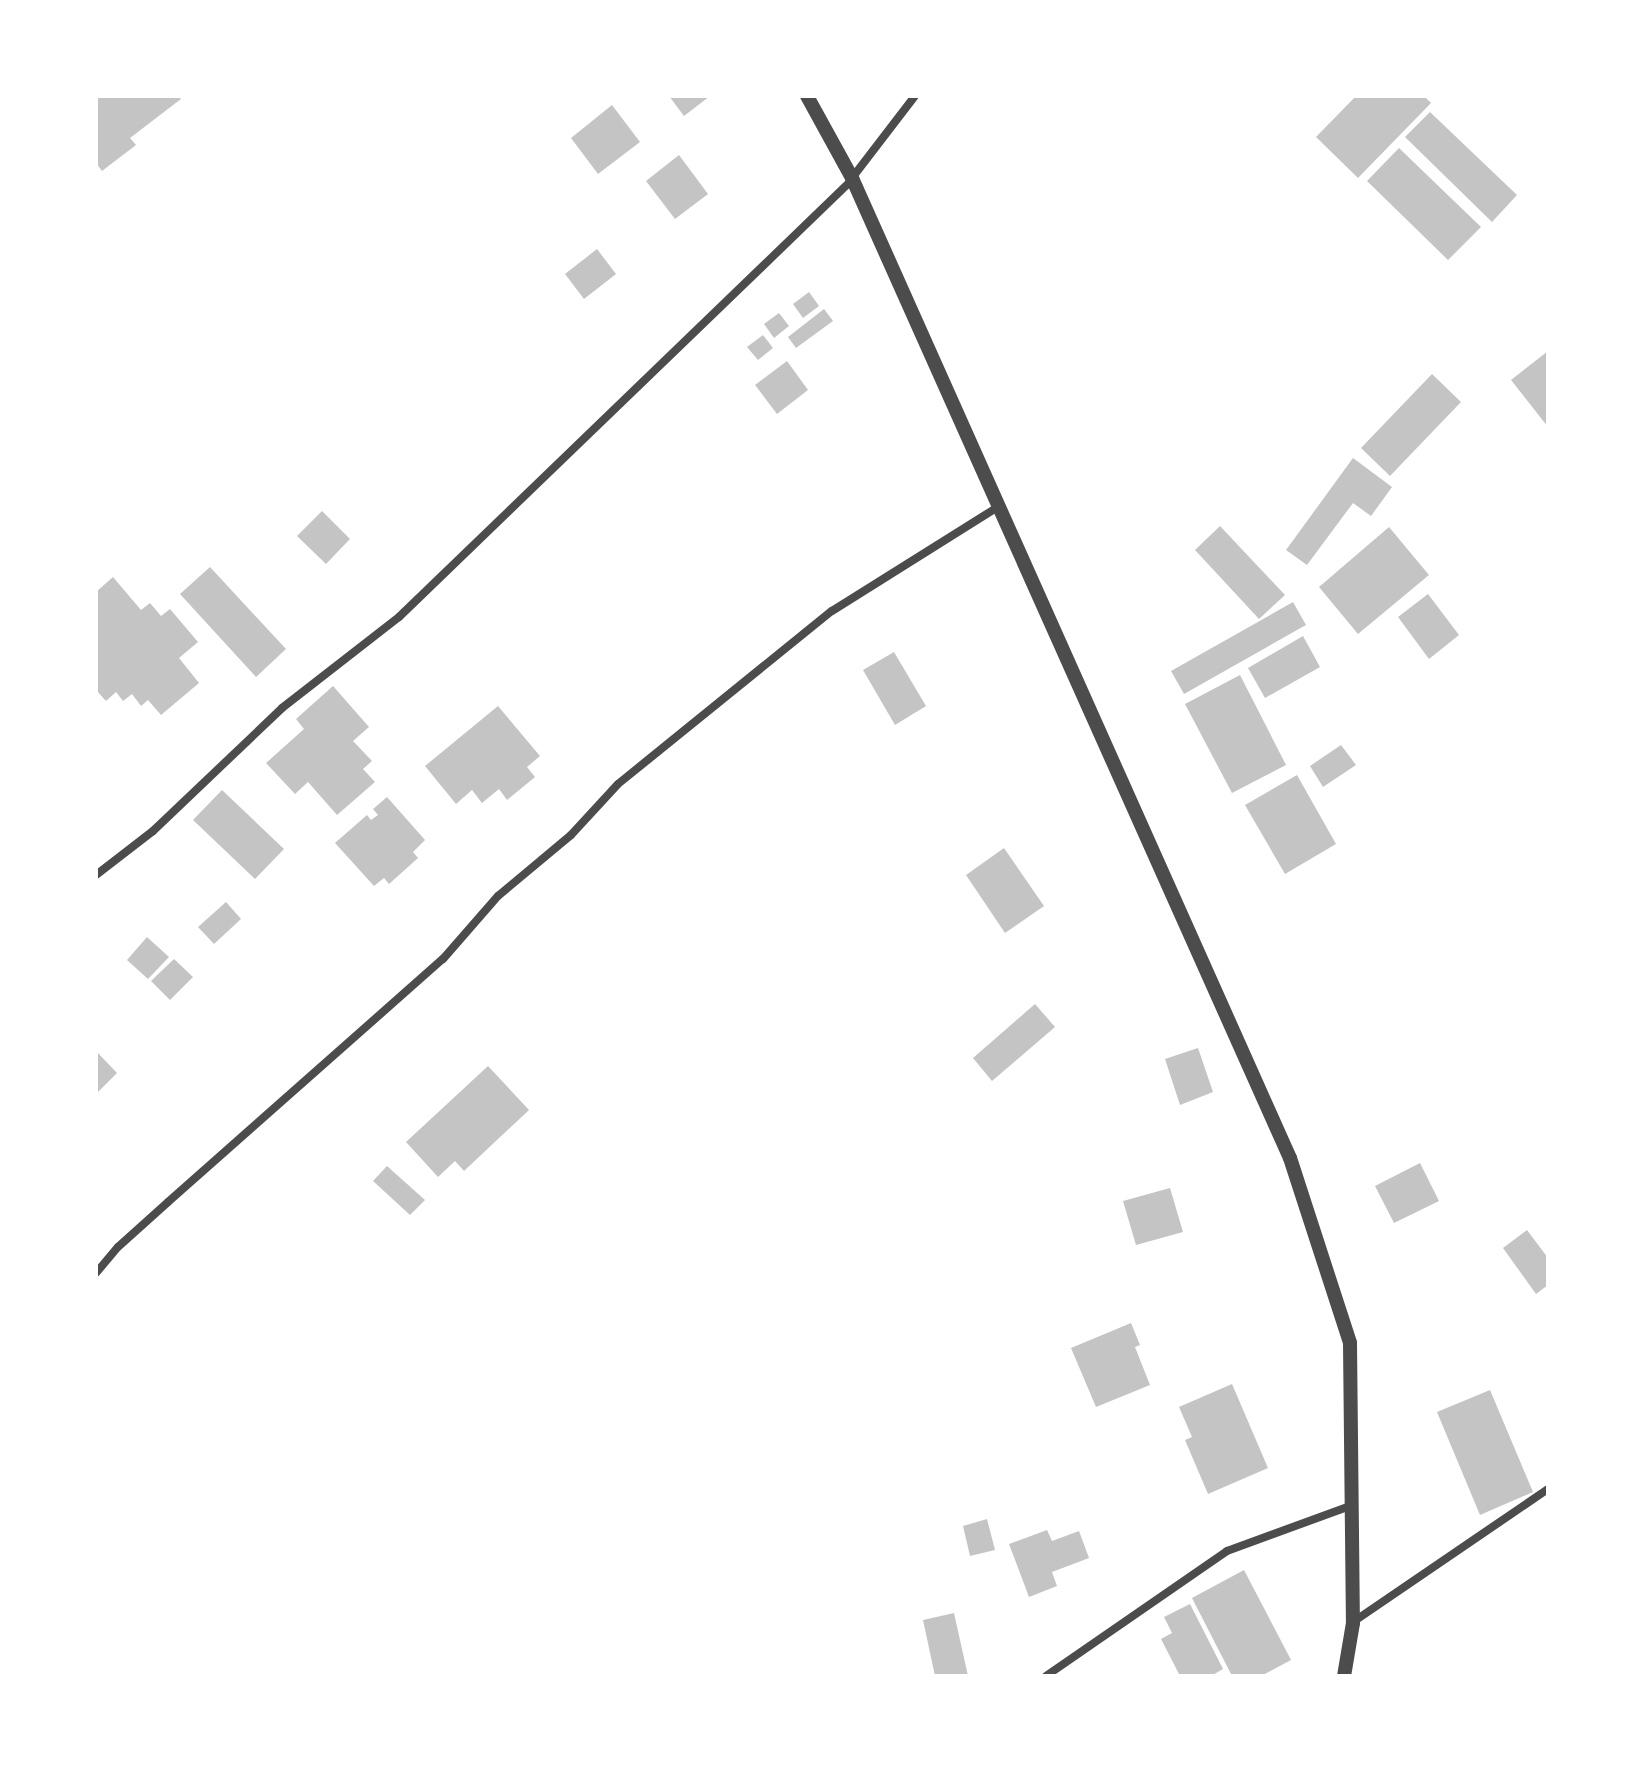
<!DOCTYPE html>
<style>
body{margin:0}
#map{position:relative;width:1644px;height:1772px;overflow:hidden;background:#fff;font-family:Roboto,sans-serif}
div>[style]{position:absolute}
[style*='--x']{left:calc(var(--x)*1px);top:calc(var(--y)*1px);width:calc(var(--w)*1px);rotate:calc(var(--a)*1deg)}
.building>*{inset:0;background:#c4c4c4}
.minor>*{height:8px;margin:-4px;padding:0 4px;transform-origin:4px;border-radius:4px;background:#4c4c4c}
.tertiary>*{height:14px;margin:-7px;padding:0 7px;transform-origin:7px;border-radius:7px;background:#4c4c4c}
span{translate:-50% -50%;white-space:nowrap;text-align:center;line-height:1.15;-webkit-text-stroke:7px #fff;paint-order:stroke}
.frame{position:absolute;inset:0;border:98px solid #fff;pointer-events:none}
</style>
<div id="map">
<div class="building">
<div style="clip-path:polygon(96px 96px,178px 96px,181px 99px,130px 138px,136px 145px,102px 171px,96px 163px)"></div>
<div style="clip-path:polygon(669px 96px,710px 96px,684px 116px)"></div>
<div style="clip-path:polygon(1356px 96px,1424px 96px,1431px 103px,1358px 178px,1316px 137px)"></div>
<div style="clip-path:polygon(612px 105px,640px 142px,598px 174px,571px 138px)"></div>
<div style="clip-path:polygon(1430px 112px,1517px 195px,1492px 222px,1405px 137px)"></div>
<div style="clip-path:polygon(1399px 148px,1481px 227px,1448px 260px,1367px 181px)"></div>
<div style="clip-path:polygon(679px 155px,708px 194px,675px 219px,646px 181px)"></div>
<div style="clip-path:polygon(597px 249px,616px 274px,584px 299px,565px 274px)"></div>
<div style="clip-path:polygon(809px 292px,819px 306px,803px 318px,793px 304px)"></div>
<div style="clip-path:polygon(824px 309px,833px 321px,796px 348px,788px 337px)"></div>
<div style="clip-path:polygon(779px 313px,789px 326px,774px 338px,764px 324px)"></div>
<div style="clip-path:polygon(763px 335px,773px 348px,758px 360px,747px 347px)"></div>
<div style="clip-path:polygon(1548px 351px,1548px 427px,1511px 380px)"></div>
<div style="clip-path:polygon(787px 361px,808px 390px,777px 414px,755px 385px)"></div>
<div style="clip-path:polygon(1432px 374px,1461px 402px,1390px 476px,1361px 448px)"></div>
<div style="clip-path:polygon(1353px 458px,1392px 487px,1371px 516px,1353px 503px,1307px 565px,1286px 550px)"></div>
<div style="clip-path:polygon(322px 511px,350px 539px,326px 564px,297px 536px)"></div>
<div style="clip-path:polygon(1220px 526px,1285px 595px,1259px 619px,1195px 550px)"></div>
<div style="clip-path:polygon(1389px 527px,1429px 575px,1358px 634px,1319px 587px)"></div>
<div style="clip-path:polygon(210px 567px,286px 649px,256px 677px,180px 594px)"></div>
<div style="clip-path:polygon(113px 577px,141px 610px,150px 603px,161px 616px,170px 609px,198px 642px,179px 658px,199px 683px,161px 715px,148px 700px,141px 706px,132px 694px,123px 701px,116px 692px,106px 701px,96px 690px,96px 592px)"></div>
<div style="clip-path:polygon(1428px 594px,1459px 635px,1429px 659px,1398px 617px)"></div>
<div style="clip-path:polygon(1293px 602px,1306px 625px,1184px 694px,1171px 671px)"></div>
<div style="clip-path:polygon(1303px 636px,1320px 667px,1265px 698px,1248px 668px)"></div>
<div style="clip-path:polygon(894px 652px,926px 706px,895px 725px,863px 670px)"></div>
<div style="clip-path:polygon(1240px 675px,1286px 765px,1232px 793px,1185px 704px)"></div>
<div style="clip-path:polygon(333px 686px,369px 727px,353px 741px,372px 761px,363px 769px,375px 782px,337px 815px,308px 782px,295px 794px,266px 763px,304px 729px,296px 719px)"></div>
<div style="clip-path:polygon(498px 706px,540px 756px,527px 767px,535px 777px,507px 800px,499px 789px,482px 803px,472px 790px,456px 804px,425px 766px)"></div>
<div style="clip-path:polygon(1341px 745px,1356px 765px,1323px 787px,1310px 766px)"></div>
<div style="clip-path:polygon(1297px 775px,1336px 844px,1285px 874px,1245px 805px)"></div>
<div style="clip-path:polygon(222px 790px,284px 849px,255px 879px,193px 820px)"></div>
<div style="clip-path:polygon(387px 797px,425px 840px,413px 852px,418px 858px,389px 884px,384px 878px,374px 886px,335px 843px,367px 815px,371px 820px,378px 815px,373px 809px)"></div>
<div style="clip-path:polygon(1004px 848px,1044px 906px,1005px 933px,966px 875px)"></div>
<div style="clip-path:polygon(226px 902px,241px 919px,214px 944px,198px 927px)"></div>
<div style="clip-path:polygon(147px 937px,169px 957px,148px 979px,127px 960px)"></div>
<div style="clip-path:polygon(174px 959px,193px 977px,170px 1000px,151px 981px)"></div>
<div style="clip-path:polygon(1035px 1004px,1055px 1027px,992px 1081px,973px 1058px)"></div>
<div style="clip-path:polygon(1198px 1048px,1213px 1092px,1180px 1105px,1165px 1059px)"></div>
<div style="clip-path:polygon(96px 1051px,117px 1073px,96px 1094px)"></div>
<div style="clip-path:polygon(488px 1066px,529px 1110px,464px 1171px,455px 1161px,438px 1177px,406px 1142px)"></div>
<div style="clip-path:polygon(1420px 1163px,1439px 1201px,1394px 1223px,1375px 1186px)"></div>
<div style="clip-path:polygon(387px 1166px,425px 1200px,410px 1215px,373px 1181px)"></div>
<div style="clip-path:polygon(1170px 1188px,1183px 1232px,1136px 1245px,1123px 1201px)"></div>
<div style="clip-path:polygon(1527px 1230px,1548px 1258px,1548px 1285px,1536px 1294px,1503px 1248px)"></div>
<div style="clip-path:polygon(1131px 1323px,1140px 1345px,1135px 1347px,1150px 1385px,1096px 1407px,1071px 1348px)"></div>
<div style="clip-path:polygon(1232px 1384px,1268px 1468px,1208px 1494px,1185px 1440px,1192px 1437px,1179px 1407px)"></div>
<div style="clip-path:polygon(1490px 1390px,1533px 1492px,1480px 1515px,1437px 1412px)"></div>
<div style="clip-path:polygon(987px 1519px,995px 1550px,970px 1556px,963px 1526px)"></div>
<div style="clip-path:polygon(1047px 1530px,1052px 1541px,1079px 1531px,1089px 1558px,1052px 1572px,1057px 1586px,1029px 1597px,1009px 1544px)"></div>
<div style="clip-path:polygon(1244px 1570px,1291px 1660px,1261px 1676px,1232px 1676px,1192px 1598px)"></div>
<div style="clip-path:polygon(1190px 1604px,1223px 1669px,1211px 1676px,1180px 1676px,1161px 1639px,1172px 1633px,1164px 1617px)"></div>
<div style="clip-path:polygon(954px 1613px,968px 1676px,935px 1676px,923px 1620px)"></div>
</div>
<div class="minor">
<div style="--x:852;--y:178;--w:103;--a:-52.5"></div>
<div style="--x:96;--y:875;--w:72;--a:-37.7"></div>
<div style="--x:153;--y:831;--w:178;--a:-43.6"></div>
<div style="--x:282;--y:708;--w:148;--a:-37.9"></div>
<div style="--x:399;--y:617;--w:628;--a:-43.97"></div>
<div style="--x:96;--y:1273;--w:34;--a:-50"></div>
<div style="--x:118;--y:1247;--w:67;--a:-42"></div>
<div style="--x:168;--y:1202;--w:367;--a:-41.5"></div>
<div style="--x:443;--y:959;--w:84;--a:-48.9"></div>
<div style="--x:498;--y:896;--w:95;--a:-39.9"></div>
<div style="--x:571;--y:835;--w:69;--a:-47.3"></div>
<div style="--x:618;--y:784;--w:275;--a:-39"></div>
<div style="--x:832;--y:611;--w:196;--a:-32.1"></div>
<div style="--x:1353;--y:1622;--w:236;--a:-34.3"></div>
<div style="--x:1046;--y:1676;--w:220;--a:-34.6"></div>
<div style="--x:1227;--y:1551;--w:134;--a:-20.1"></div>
</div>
<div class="tertiary">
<div style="--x:807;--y:96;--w:94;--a:61.2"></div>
<div style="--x:852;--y:178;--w:1073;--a:65.92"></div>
<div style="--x:1290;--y:1158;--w:194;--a:72"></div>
<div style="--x:1350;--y:1343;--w:280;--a:89.4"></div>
<div style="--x:1353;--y:1623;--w:54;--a:99.6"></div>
</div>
<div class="frame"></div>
</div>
